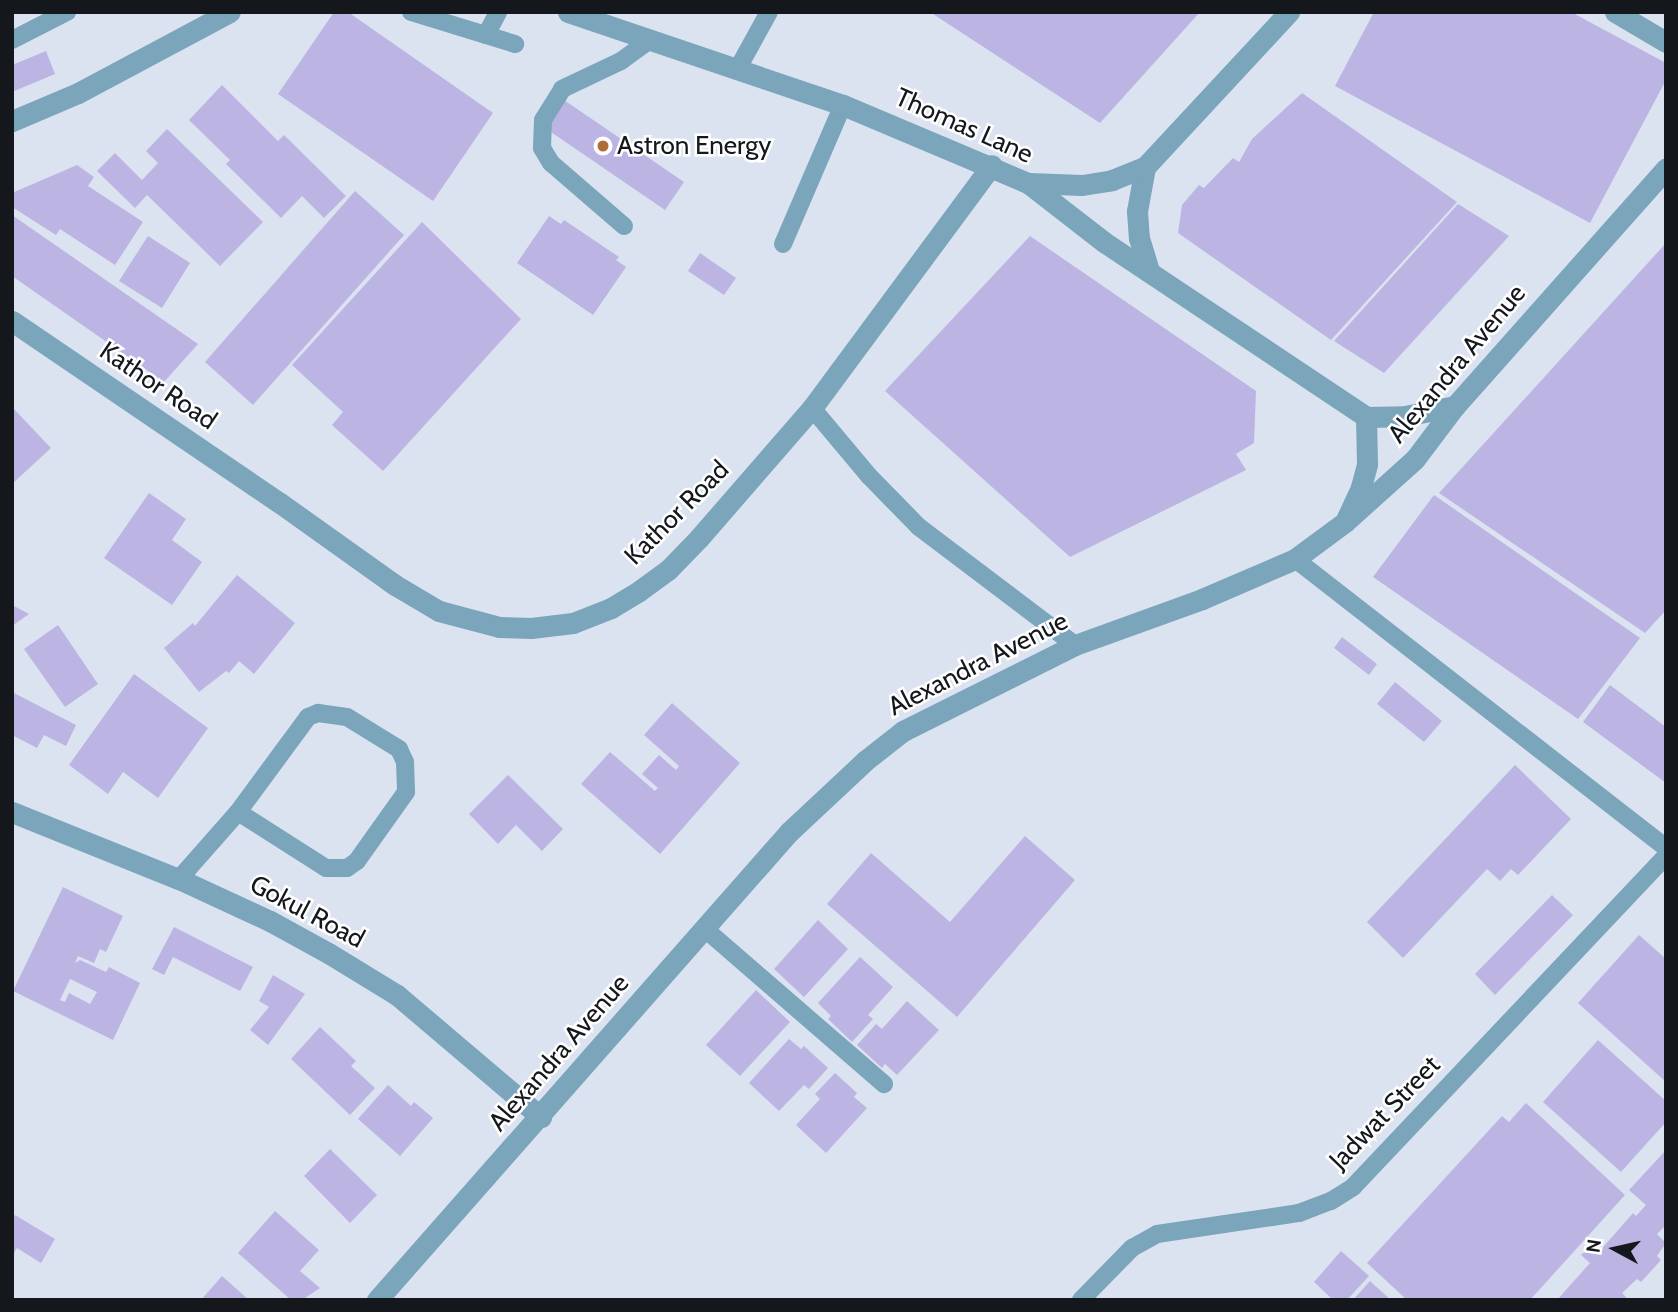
<!DOCTYPE html>
<style>
body{margin:0}
#map{position:relative;width:1678px;height:1312px;overflow:hidden;background:#dce3f0;font-family:Cabin,sans-serif}
div>[style]{position:absolute}
[style*='--x']{left:calc(var(--x)*1px);top:calc(var(--y)*1px);width:calc(var(--w)*1px);rotate:calc(var(--a)*1deg)}
.building>*{inset:0;background:#bcb4e2}
.service>*{height:18px;margin:-9px;padding:0 9px;transform-origin:9px;border-radius:9px;background:#7aa5bb}
.minor>*{height:21px;margin:-10.5px;padding:0 10.5px;transform-origin:10.5px;border-radius:10.5px;background:#7aa5bb}
.tertiary>*{height:21px;margin:-10.5px;padding:0 10.5px;transform-origin:10.5px;border-radius:10.5px;background:#7aa5bb}
.dots>*{width:19px;height:19px;translate:-50% -50%;box-sizing:border-box;border:4px solid #fff;border-radius:50%}
span{translate:-50% -50%;white-space:nowrap;text-align:center;line-height:1.15;-webkit-text-stroke:5px #fff;paint-order:stroke}
.street-label{font-size:26px;color:#14171b}
.poi-label{font-size:26px;color:#14171b}
.left{translate:0 -50%;text-align:left}
.frame{position:absolute;inset:0;border:14px solid #14171b;pointer-events:none}
.north{position:absolute;left:1580px;top:1214px;width:70px;height:70px;-webkit-text-stroke:5px #fff;paint-order:stroke;rotate:278deg;font-size:19px;font-weight:700;line-height:28px;text-align:center;color:#14171b}
.north::after{content:'';display:block;margin:auto;width:24px;height:32px;background:#14171b;clip-path:polygon(50% 0,100% 100%,50% 72%,0 100%)}
</style>
<div id="map">
<div class="building">
<div style="clip-path:polygon(334px 12px,348px 12px,493px 113px,433px 201px,278px 94px)"></div>
<div style="clip-path:polygon(930px 12px,1200px 12px,1100px 123px)"></div>
<div style="clip-path:polygon(1374px 12px,1571px 12px,1666px 63px,1666px 80px,1590px 223px,1335px 86px)"></div>
<div style="clip-path:polygon(46px 51px,55px 74px,12px 92px,12px 65px)"></div>
<div style="clip-path:polygon(222px 85px,278px 141px,284px 135px,346px 196px,324px 218px,302px 196px,281px 218px,226px 164px,230px 160px,189px 120px)"></div>
<div style="clip-path:polygon(1302px 93px,1457px 202px,1331px 340px,1178px 233px,1182px 205px,1199px 185px,1204px 188px,1233px 158px,1239px 162px,1252px 139px)"></div>
<div style="clip-path:polygon(564px 100px,684px 182px,665px 210px,545px 128px)"></div>
<div style="clip-path:polygon(167px 129px,263px 222px,220px 266px,147px 195px,135px 208px,97px 171px,115px 153px,142px 180px,158px 163px,146px 151px)"></div>
<div style="clip-path:polygon(77px 165px,94px 177px,88px 186px,143px 222px,115px 265px,60px 229px,56px 235px,12px 207px,12px 193px)"></div>
<div style="clip-path:polygon(355px 191px,404px 235px,253px 405px,205px 362px)"></div>
<div style="clip-path:polygon(1458px 204px,1509px 236px,1384px 373px,1334px 341px)"></div>
<div style="clip-path:polygon(12px 215px,198px 344px,164px 382px,12px 276px)"></div>
<div style="clip-path:polygon(549px 216px,561px 224px,564px 220px,619px 257px,616px 260px,626px 267px,593px 315px,517px 263px)"></div>
<div style="clip-path:polygon(422px 222px,521px 319px,383px 471px,332px 425px,343px 412px,292px 365px)"></div>
<div style="clip-path:polygon(148px 236px,190px 263px,162px 308px,119px 281px)"></div>
<div style="clip-path:polygon(1030px 236px,1256px 391px,1254px 443px,1236px 454px,1246px 470px,1070px 557px,885px 391px)"></div>
<div style="clip-path:polygon(1666px 243px,1666px 610px,1645px 633px,1439px 493px)"></div>
<div style="clip-path:polygon(700px 253px,736px 278px,724px 295px,688px 271px)"></div>
<div style="clip-path:polygon(12px 407px,51px 448px,12px 484px)"></div>
<div style="clip-path:polygon(149px 493px,186px 519px,172px 540px,202px 562px,172px 605px,104px 558px)"></div>
<div style="clip-path:polygon(1434px 495px,1640px 638px,1578px 719px,1373px 577px)"></div>
<div style="clip-path:polygon(237px 575px,295px 623px,254px 674px,239px 661px,229px 673px,226px 671px,199px 692px,164px 648px,193px 623px,195px 626px)"></div>
<div style="clip-path:polygon(12px 605px,29px 614px,12px 626px)"></div>
<div style="clip-path:polygon(58px 625px,98px 684px,65px 707px,24px 649px)"></div>
<div style="clip-path:polygon(1342px 637px,1377px 664px,1369px 675px,1334px 648px)"></div>
<div style="clip-path:polygon(134px 674px,208px 728px,158px 798px,123px 772px,108px 794px,69px 765px)"></div>
<div style="clip-path:polygon(1395px 682px,1442px 721px,1424px 742px,1377px 704px)"></div>
<div style="clip-path:polygon(1610px 685px,1666px 727px,1666px 783px,1583px 722px)"></div>
<div style="clip-path:polygon(12px 692px,76px 725px,66px 746px,44px 735px,37px 748px,12px 735px)"></div>
<div style="clip-path:polygon(672px 703px,740px 763px,660px 854px,581px 784px,610px 752px,655px 791px,658px 788px,642px 774px,659px 755px,676px 770px,679px 766px,644px 735px)"></div>
<div style="clip-path:polygon(1515px 765px,1571px 819px,1518px 875px,1511px 869px,1500px 881px,1487px 869px,1403px 958px,1367px 922px)"></div>
<div style="clip-path:polygon(508px 775px,563px 829px,542px 851px,516px 825px,498px 844px,469px 814px)"></div>
<div style="clip-path:polygon(1025px 836px,1075px 880px,957px 1017px,827px 904px,871px 853px,950px 922px)"></div>
<div style="clip-path:polygon(evenodd,63px 887px,123px 916px,106px 952px,100px 949px,94px 963px,78px 956px,75px 963px,80px 960px,106px 972px,109px 967px,140px 983px,113px 1040px,13px 991px,63px 887px,70px 979px,97px 992px,90px 1004px,69px 993px,65px 1002px,60px 1000px,70px 979px)"></div>
<div style="clip-path:polygon(1552px 895px,1573px 915px,1495px 995px,1475px 974px)"></div>
<div style="clip-path:polygon(818px 920px,848px 949px,804px 997px,774px 969px)"></div>
<div style="clip-path:polygon(174px 927px,253px 967px,240px 991px,173px 957px,164px 975px,152px 969px)"></div>
<div style="clip-path:polygon(1639px 935px,1666px 959px,1666px 1082px,1578px 1003px)"></div>
<div style="clip-path:polygon(860px 957px,893px 987px,868px 1015px,873px 1019px,852px 1042px,828px 1019px,831px 1016px,818px 1003px)"></div>
<div style="clip-path:polygon(273px 975px,305px 994px,268px 1045px,250px 1030px,269px 1007px,259px 1001px)"></div>
<div style="clip-path:polygon(756px 990px,790px 1022px,740px 1076px,706px 1045px)"></div>
<div style="clip-path:polygon(907px 1001px,939px 1030px,897px 1075px,885px 1064px,882px 1068px,857px 1045px,876px 1024px,882px 1029px)"></div>
<div style="clip-path:polygon(320px 1027px,356px 1061px,351px 1066px,375px 1088px,350px 1115px,291px 1059px)"></div>
<div style="clip-path:polygon(789px 1039px,801px 1049px,804px 1046px,828px 1068px,809px 1089px,804px 1085px,779px 1111px,749px 1083px)"></div>
<div style="clip-path:polygon(1598px 1040px,1666px 1101px,1666px 1122px,1621px 1172px,1543px 1102px)"></div>
<div style="clip-path:polygon(835px 1073px,857px 1093px,854px 1097px,867px 1108px,826px 1153px,796px 1125px,820px 1099px,815px 1094px)"></div>
<div style="clip-path:polygon(388px 1085px,411px 1106px,414px 1102px,433px 1118px,400px 1156px,358px 1119px)"></div>
<div style="clip-path:polygon(1526px 1103px,1625px 1195px,1530px 1300px,1407px 1300px,1367px 1263px,1502px 1116px,1509px 1122px)"></div>
<div style="clip-path:polygon(330px 1149px,377px 1195px,350px 1223px,304px 1176px)"></div>
<div style="clip-path:polygon(1666px 1150px,1666px 1225px,1657px 1234px,1666px 1243px,1657px 1256px,1661px 1260px,1641px 1282px,1637px 1279px,1622px 1293px,1629px 1300px,1557px 1300px,1590px 1263px,1581px 1255px,1590px 1246px,1598px 1253px,1633px 1213px,1636px 1216px,1646px 1205px,1629px 1190px)"></div>
<div style="clip-path:polygon(275px 1211px,319px 1250px,300px 1271px,320px 1288px,302px 1300px,291px 1300px,238px 1253px)"></div>
<div style="clip-path:polygon(15px 1215px,55px 1239px,41px 1263px,17px 1248px,12px 1256px,12px 1220px)"></div>
<div style="clip-path:polygon(1341px 1251px,1369px 1276px,1347px 1300px,1333px 1300px,1314px 1282px)"></div>
<div style="clip-path:polygon(222px 1276px,249px 1300px,201px 1300px)"></div>
<div style="clip-path:polygon(1370px 1281px,1391px 1300px,1353px 1300px)"></div>
</div>
<div class="service">
<div style="--x:411;--y:12;--w:109;--a:17.1"></div>
<div style="--x:486;--y:35;--w:26;--a:-62"></div>
<div style="--x:12;--y:40;--w:62;--a:-27"></div>
<div style="--x:737;--y:70;--w:66;--a:-61.1"></div>
<div style="--x:624;--y:226;--w:96;--a:-139.2"></div>
<div style="--x:551;--y:163;--w:17;--a:-121"></div>
<div style="--x:542;--y:148;--w:28;--a:-88"></div>
<div style="--x:543;--y:120;--w:36;--a:-58"></div>
<div style="--x:562;--y:89;--w:65;--a:-25.4"></div>
<div style="--x:621;--y:61;--w:37;--a:-36"></div>
<div style="--x:783;--y:244;--w:151;--a:-66.7"></div>
<div style="--x:812;--y:408;--w:89;--a:50"></div>
<div style="--x:869;--y:476;--w:71;--a:45.6"></div>
<div style="--x:919;--y:527;--w:196;--a:37.1"></div>
<div style="--x:1295;--y:559;--w:470;--a:37.9"></div>
<div style="--x:179;--y:879;--w:89;--a:-48.6"></div>
<div style="--x:238;--y:812;--w:118;--a:-53.6"></div>
<div style="--x:308;--y:717;--w:11;--a:-22"></div>
<div style="--x:318;--y:713;--w:29;--a:8"></div>
<div style="--x:347;--y:717;--w:61;--a:31.6"></div>
<div style="--x:399;--y:749;--w:14;--a:65"></div>
<div style="--x:405;--y:762;--w:30;--a:88"></div>
<div style="--x:406;--y:792;--w:85;--a:125.4"></div>
<div style="--x:357;--y:861;--w:12;--a:145"></div>
<div style="--x:347;--y:868;--w:21;--a:180"></div>
<div style="--x:326;--y:868;--w:104;--a:-147.5"></div>
<div style="--x:705;--y:929;--w:237;--a:40.9"></div>
<div style="--x:1081;--y:1300;--w:73;--a:-45.6"></div>
<div style="--x:1132;--y:1248;--w:29;--a:-29"></div>
<div style="--x:1157;--y:1234;--w:144;--a:-8.4"></div>
<div style="--x:1299;--y:1213;--w:34;--a:-21"></div>
<div style="--x:1331;--y:1201;--w:26;--a:-32"></div>
<div style="--x:1353;--y:1187;--w:456;--a:-46.6"></div>
</div>
<div class="minor">
<div style="--x:568;--y:12;--w:290;--a:18.7"></div>
<div style="--x:843;--y:105;--w:201;--a:22.9"></div>
<div style="--x:1028;--y:183;--w:96;--a:37.8"></div>
<div style="--x:1104;--y:242;--w:315;--a:33.7"></div>
<div style="--x:1366;--y:417;--w:39;--a:-1"></div>
<div style="--x:1405;--y:416;--w:51;--a:-11.3"></div>
<div style="--x:1145;--y:167;--w:45;--a:100.3"></div>
<div style="--x:1137;--y:211;--w:27;--a:86"></div>
<div style="--x:1139;--y:238;--w:34;--a:73"></div>
<div style="--x:1028;--y:183;--w:54;--a:2.1"></div>
<div style="--x:1082;--y:185;--w:30;--a:-9"></div>
<div style="--x:1112;--y:180;--w:35;--a:-22"></div>
<div style="--x:1145;--y:167;--w:212;--a:-47.1"></div>
<div style="--x:12;--y:321;--w:324;--a:34.2"></div>
<div style="--x:280;--y:503;--w:141;--a:35.5"></div>
<div style="--x:395;--y:585;--w:51;--a:30.6"></div>
<div style="--x:439;--y:611;--w:62;--a:14.9"></div>
<div style="--x:499;--y:627;--w:32;--a:2"></div>
<div style="--x:531;--y:628;--w:42;--a:-6.8"></div>
<div style="--x:573;--y:623;--w:41;--a:-21.5"></div>
<div style="--x:611;--y:608;--w:33;--a:-31"></div>
<div style="--x:639;--y:591;--w:36;--a:-36"></div>
<div style="--x:668;--y:570;--w:45;--a:-45.9"></div>
<div style="--x:699;--y:538;--w:172;--a:-49"></div>
<div style="--x:812;--y:408;--w:302;--a:-53.5"></div>
<div style="--x:1345;--y:522;--w:38;--a:-65"></div>
<div style="--x:1361;--y:487;--w:24;--a:-75"></div>
<div style="--x:1367;--y:464;--w:47;--a:-91.2"></div>
<div style="--x:12;--y:812;--w:180;--a:21.9"></div>
<div style="--x:179;--y:879;--w:100;--a:24.8"></div>
<div style="--x:270;--y:921;--w:68;--a:28.8"></div>
<div style="--x:330;--y:954;--w:79;--a:31.5"></div>
<div style="--x:397;--y:995;--w:189;--a:40.3"></div>
</div>
<div class="tertiary">
<div style="--x:1615;--y:12;--w:59;--a:30.5"></div>
<div style="--x:12;--y:121;--w:72;--a:-23"></div>
<div style="--x:78;--y:93;--w:172;--a:-28.1"></div>
<div style="--x:377;--y:1300;--w:624;--a:-48.64"></div>
<div style="--x:789;--y:832;--w:105;--a:-43.1"></div>
<div style="--x:866;--y:760;--w:47;--a:-38.1"></div>
<div style="--x:903;--y:731;--w:192;--a:-26.6"></div>
<div style="--x:1075;--y:645;--w:135;--a:-19.9"></div>
<div style="--x:1202;--y:599;--w:101;--a:-23.3"></div>
<div style="--x:1295;--y:559;--w:62;--a:-36.5"></div>
<div style="--x:1345;--y:522;--w:94;--a:-42"></div>
<div style="--x:1415;--y:459;--w:66;--a:-53"></div>
<div style="--x:1455;--y:406;--w:318;--a:-48.4"></div>
</div>
<div class="dots">
<div style="left:603px;top:146px;background:#ae6d36"></div>
</div>
<div class="street-label">
<span style="left:964px;top:126px;rotate:24deg">Thomas Lane</span>
<span style="left:1457px;top:364px;rotate:-50deg">Alexandra Avenue</span>
<span style="left:158px;top:386px;rotate:34deg">Kathor Road</span>
<span style="left:677px;top:513px;rotate:-45deg">Kathor Road</span>
<span style="left:978px;top:664px;rotate:-27deg">Alexandra Avenue</span>
<span style="left:307px;top:912px;rotate:28deg">Gokul Road</span>
<span style="left:559px;top:1053px;rotate:-49deg">Alexandra Avenue</span>
<span style="left:1385px;top:1113px;rotate:-46deg">Jadwat Street</span>
</div>
<div class="poi-label">
<span class="left" style="left:617px;top:146px">Astron Energy</span>
</div>
<div class="frame"></div>
<div class="north">N</div>
</div>
